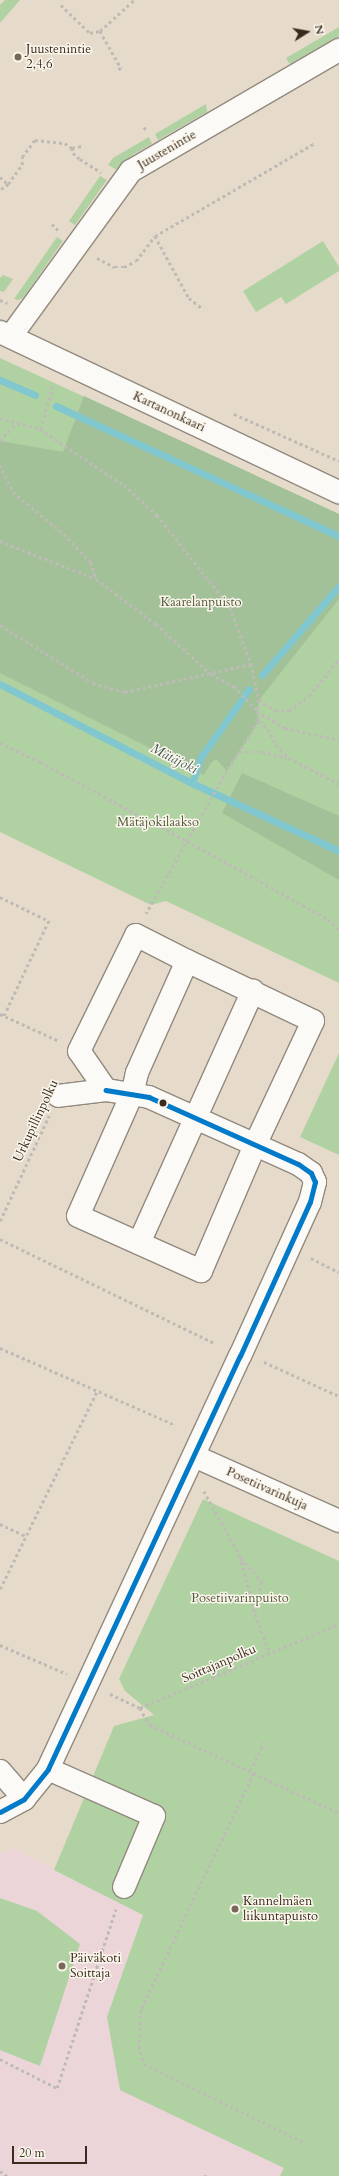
<!DOCTYPE html>
<meta charset="utf-8">
<style>
body{margin:0}
#map{position:relative;width:339px;height:2176px;overflow:hidden;background:#e6dbca;font-family:Cardo,serif}
div>[style]{position:absolute}
[style*='--x']{left:calc(var(--x)*1px);top:calc(var(--y)*1px);width:calc(var(--w)*1px);rotate:calc(var(--a)*1deg)}
.built>*{inset:0;background:#ebd5d9}
.green>*{inset:0;background:#b0d1a2}
.forest>*{inset:0;background:#a2c198}
.stream>*{height:7px;margin:-3.5px;padding:0 3.5px;transform-origin:3.5px;border-radius:3.5px;background:#81c7d0}
.path>*{height:2.5px;margin-top:-1.25px;transform-origin:0;background:repeating-linear-gradient(90deg,#bebbb6 0 3px,transparent 0 6px)}
.roads{filter:drop-shadow(1px 0 #91897e) drop-shadow(-1px 0 #91897e) drop-shadow(0 1px #91897e) drop-shadow(0 -1px #91897e)}
.minor>*{height:22px;margin:-11px;padding:0 11px;transform-origin:11px;border-radius:11px;background:#fbfaf7}
.bus-1>*{height:5px;margin:-2.5px;padding:0 2.5px;transform-origin:2.5px;border-radius:2.5px;background:#007ac9}
.dots>*{width:11px;height:11px;translate:-50% -50%;box-sizing:border-box;border:2px solid #fbf7ec;border-radius:50%}
span{translate:-50% -50%;white-space:nowrap;text-align:center;line-height:1.15;-webkit-text-stroke:3px #fbf7ec;paint-order:stroke}
.poi-label{font-size:13px;color:#3b2a1e}
.left{translate:0 -50%;text-align:left}
.street-label{font-size:13px;color:#3b2a1e}
.park-label{font-size:13px;color:#51593c}
.water-label{font-size:14px;color:#445e5d;font-style:italic}
.north{position:absolute;left:287px;top:12px;width:40px;height:40px;-webkit-text-stroke:3px #fbf7ec;paint-order:stroke;rotate:79deg;font-size:11px;font-weight:700;line-height:16px;text-align:center;color:#3b2a1e}
.north::after{content:'';display:block;margin:auto;width:14px;height:18px;background:#3b2a1e;clip-path:polygon(50% 0,100% 100%,50% 72%,0 100%)}
.scale{position:absolute;left:12px;top:2146px;width:75px;height:18px;box-sizing:border-box;border:2px solid #3b2a1e;border-top:0;padding-left:5px;font-size:12px;line-height:14px;white-space:nowrap;color:#3b2a1e;-webkit-text-stroke:3px #fbf7ec;paint-order:stroke}
</style>
<div id="map">
<div class="built">
<div style="clip-path:polygon(13px 1848px,143px 1915px,107px 2017px,120px 2090px,284px 2168px,280px 2176px,0 2176px,0 1854px)"></div>
</div>
<div class="green">
<div style="clip-path:polygon(5px 0,20px 0,0 23px,0 5px)"></div>
<div style="clip-path:polygon(339px 27px,339px 36px,290px 64px,286px 58px)"></div>
<div style="clip-path:polygon(206px 104px,207px 112px,158px 140px,155px 134px)"></div>
<div style="clip-path:polygon(149px 137px,152px 144px,134px 154px,117px 170px,108px 165px,113px 158px)"></div>
<div style="clip-path:polygon(100px 176px,107px 180px,75px 225px,69px 221px)"></div>
<div style="clip-path:polygon(57px 237px,63px 241px,23px 298px,18px 300px,14px 299px)"></div>
<div style="clip-path:polygon(323px 241px,339px 267px,339px 271px,286px 304px,281px 297px,256px 312px,243px 291px)"></div>
<div style="clip-path:polygon(3px 275px,13px 279px,4px 292px,0 291px,0 278px)"></div>
<div style="clip-path:polygon(0 358px,339px 514px,339px 983px,166px 901px,151px 905px,0 832px)"></div>
<div style="clip-path:polygon(339px 1053px,339px 1155px,300px 1137px)"></div>
<div style="clip-path:polygon(203px 1499px,339px 1561px,339px 2176px,280px 2176px,284px 2168px,120px 2090px,107px 2017px,143px 1915px,54px 1870px,114px 1726px,154px 1715px,125px 1691px,119px 1679px)"></div>
<div style="clip-path:polygon(0 1898px,37px 1911px,80px 1944px,40px 2066px,0 2050px)"></div>
</div>
<div class="forest">
<div style="clip-path:polygon(84px 396px,339px 514px,339px 599px,259px 700px,257px 711px,259px 721px,227px 771px,216px 759px,211px 763px,204px 775px,0 673px,0 441px,63px 452px)"></div>
<div style="clip-path:polygon(242px 773px,339px 816px,339px 880px,222px 813px)"></div>
</div>
<div class="stream">
<div style="--x:0;--y:380;--w:38;--a:23"></div>
<div style="--x:56;--y:406;--w:311;--a:24.7"></div>
<div style="--x:262;--y:675;--w:118;--a:-49.1"></div>
<div style="--x:0;--y:684;--w:216;--a:27.3"></div>
<div style="--x:192;--y:783;--w:162;--a:24.8"></div>
<div style="--x:192;--y:783;--w:28;--a:-71"></div>
<div style="--x:201;--y:757;--w:83;--a:-54.8"></div>
</div>
<div class="path">
<div style="--x:61;--y:5;--w:40;--a:44"></div>
<div style="--x:90;--y:33;--w:10;--a:-11"></div>
<div style="--x:100;--y:31;--w:46;--a:-42.4"></div>
<div style="--x:100;--y:31;--w:43;--a:60.4"></div>
<div style="--x:121;--y:68;--w:6;--a:141"></div>
<div style="--x:144;--y:127;--w:5;--a:53"></div>
<div style="--x:72;--y:148;--w:5;--a:79"></div>
<div style="--x:73;--y:153;--w:9;--a:41"></div>
<div style="--x:80;--y:159;--w:25;--a:32"></div>
<div style="--x:0;--y:177;--w:11;--a:41"></div>
<div style="--x:8;--y:184;--w:24;--a:-54"></div>
<div style="--x:22;--y:165;--w:8;--a:-90"></div>
<div style="--x:22;--y:157;--w:21;--a:-53"></div>
<div style="--x:35;--y:140;--w:30;--a:6"></div>
<div style="--x:65;--y:143;--w:9;--a:36"></div>
<div style="--x:72;--y:148;--w:10;--a:-11"></div>
<div style="--x:1;--y:189;--w:9;--a:-36"></div>
<div style="--x:52;--y:224;--w:10;--a:45"></div>
<div style="--x:155;--y:236;--w:71;--a:61.3"></div>
<div style="--x:189;--y:298;--w:16;--a:38"></div>
<div style="--x:97;--y:258;--w:20;--a:27"></div>
<div style="--x:115;--y:267;--w:9;--a:0"></div>
<div style="--x:124;--y:267;--w:13;--a:-27"></div>
<div style="--x:136;--y:261;--w:31;--a:-53"></div>
<div style="--x:155;--y:236;--w:185;--a:-30.2"></div>
<div style="--x:0;--y:300;--w:8;--a:23"></div>
<div style="--x:234;--y:414;--w:115;--a:24.1"></div>
<div style="--x:0;--y:418;--w:41;--a:15.4"></div>
<div style="--x:40;--y:429;--w:101;--a:33.7"></div>
<div style="--x:124;--y:485;--w:45;--a:42.3"></div>
<div style="--x:157;--y:515;--w:117;--a:51.6"></div>
<div style="--x:230;--y:607;--w:61;--a:69.8"></div>
<div style="--x:251;--y:664;--w:37;--a:77"></div>
<div style="--x:259;--y:700;--w:11;--a:100"></div>
<div style="--x:257;--y:711;--w:10;--a:79"></div>
<div style="--x:259;--y:721;--w:59;--a:122.6"></div>
<div style="--x:227;--y:771;--w:164;--a:119.5"></div>
<div style="--x:40;--y:429;--w:48;--a:-73.1"></div>
<div style="--x:0;--y:441;--w:24;--a:-48"></div>
<div style="--x:0;--y:465;--w:30;--a:64"></div>
<div style="--x:13;--y:492;--w:66;--a:39.5"></div>
<div style="--x:64;--y:534;--w:39;--a:46"></div>
<div style="--x:91;--y:562;--w:18;--a:74"></div>
<div style="--x:0;--y:541;--w:103;--a:21.6"></div>
<div style="--x:96;--y:579;--w:75;--a:36.9"></div>
<div style="--x:156;--y:624;--w:74;--a:42.3"></div>
<div style="--x:211;--y:674;--w:26;--a:28"></div>
<div style="--x:234;--y:686;--w:34;--a:47"></div>
<div style="--x:257;--y:711;--w:33;--a:31"></div>
<div style="--x:285;--y:728;--w:55;--a:12.5"></div>
<div style="--x:0;--y:625;--w:110;--a:31.9"></div>
<div style="--x:93;--y:683;--w:33;--a:16"></div>
<div style="--x:125;--y:692;--w:129;--a:-12.5"></div>
<div style="--x:259;--y:700;--w:19;--a:32"></div>
<div style="--x:275;--y:710;--w:14;--a:4"></div>
<div style="--x:289;--y:711;--w:25;--a:-37"></div>
<div style="--x:309;--y:696;--w:48;--a:-51"></div>
<div style="--x:259;--y:721;--w:12;--a:42"></div>
<div style="--x:268;--y:729;--w:18;--a:63"></div>
<div style="--x:276;--y:745;--w:18;--a:45"></div>
<div style="--x:289;--y:758;--w:56;--a:27.5"></div>
<div style="--x:0;--y:743;--w:44;--a:25.4"></div>
<div style="--x:40;--y:762;--w:167;--a:28.3"></div>
<div style="--x:187;--y:841;--w:161;--a:29"></div>
<div style="--x:328;--y:919;--w:15;--a:42"></div>
<div style="--x:239;--y:752;--w:23;--a:0"></div>
<div style="--x:262;--y:752;--w:26;--a:13"></div>
<div style="--x:0;--y:897;--w:55;--a:26.1"></div>
<div style="--x:49;--y:921;--w:105;--a:115.3"></div>
<div style="--x:0;--y:1014;--w:63;--a:24.5"></div>
<div style="--x:0;--y:1221;--w:116;--a:-65"></div>
<div style="--x:0;--y:1239;--w:238;--a:25.9"></div>
<div style="--x:311;--y:1258;--w:31;--a:27"></div>
<div style="--x:0;--y:1348;--w:191;--a:23.7"></div>
<div style="--x:264;--y:1362;--w:82;--a:24.4"></div>
<div style="--x:204;--y:1491;--w:74;--a:61"></div>
<div style="--x:240;--y:1556;--w:60;--a:75.5"></div>
<div style="--x:255;--y:1614;--w:42;--a:69"></div>
<div style="--x:0;--y:1524;--w:29;--a:25"></div>
<div style="--x:241;--y:1558;--w:32;--a:49"></div>
<div style="--x:262;--y:1582;--w:31;--a:103"></div>
<div style="--x:0;--y:1589;--w:220;--a:-63.9"></div>
<div style="--x:0;--y:1645;--w:73;--a:23.4"></div>
<div style="--x:110;--y:1694;--w:33;--a:25"></div>
<div style="--x:140;--y:1708;--w:216;--a:-22.9"></div>
<div style="--x:140;--y:1708;--w:20;--a:60"></div>
<div style="--x:150;--y:1725;--w:208;--a:25"></div>
<div style="--x:250;--y:1771;--w:32;--a:-64"></div>
<div style="--x:254;--y:1773;--w:263;--a:115.5"></div>
<div style="--x:141;--y:2010;--w:36;--a:93"></div>
<div style="--x:139;--y:2046;--w:19;--a:74"></div>
<div style="--x:144;--y:2064;--w:179;--a:26.1"></div>
<div style="--x:0;--y:2059;--w:64;--a:27"></div>
<div style="--x:57;--y:2088;--w:188;--a:-71.8"></div>
<div style="--x:0;--y:2171;--w:9;--a:36"></div>
<div style="--x:205;--y:2176;--w:1;--a:-90"></div>
</div>
<div class="roads">
<div class="minor">
<div style="--x:0;--y:332;--w:375;--a:25.3"></div>
<div style="--x:11;--y:336;--w:204;--a:-54"></div>
<div style="--x:131;--y:171;--w:241;--a:-30.2"></div>
<div style="--x:106;--y:1090;--w:47;--a:-124.7"></div>
<div style="--x:79;--y:1051;--w:129;--a:-63.8"></div>
<div style="--x:136;--y:935;--w:57;--a:27"></div>
<div style="--x:187;--y:961;--w:123;--a:114.1"></div>
<div style="--x:137;--y:1073;--w:22;--a:103"></div>
<div style="--x:132;--y:1094;--w:133;--a:113.9"></div>
<div style="--x:78;--y:1216;--w:135;--a:24.1"></div>
<div style="--x:201;--y:1271;--w:137;--a:-66.8"></div>
<div style="--x:255;--y:1145;--w:137;--a:-64.9"></div>
<div style="--x:313;--y:1021;--w:140;--a:-154.5"></div>
<div style="--x:139;--y:1243;--w:277;--a:-65.7"></div>
<div style="--x:194;--y:1456;--w:159;--a:24.1"></div>
<div style="--x:48;--y:1769;--w:116;--a:23.9"></div>
<div style="--x:154;--y:1816;--w:77;--a:112.9"></div>
<div style="--x:0;--y:1771;--w:37;--a:49"></div>
<div style="--x:0;--y:1812;--w:27;--a:-28"></div>
<div style="--x:24;--y:1799;--w:38;--a:-51"></div>
<div style="--x:48;--y:1769;--w:455;--a:-65.1"></div>
<div style="--x:240;--y:1356;--w:169;--a:-65.6"></div>
<div style="--x:310;--y:1202;--w:21;--a:-76"></div>
<div style="--x:315;--y:1182;--w:10;--a:-114"></div>
<div style="--x:311;--y:1173;--w:16;--a:-145"></div>
<div style="--x:298;--y:1164;--w:163;--a:-155.8"></div>
<div style="--x:149;--y:1097;--w:44;--a:-170.8"></div>
<div style="--x:106;--y:1090;--w:48;--a:172.9"></div>
</div>
</div>
<div class="bus-1">
<div style="--x:0;--y:1812;--w:27;--a:-28"></div>
<div style="--x:24;--y:1799;--w:38;--a:-51"></div>
<div style="--x:48;--y:1769;--w:455;--a:-65.1"></div>
<div style="--x:240;--y:1356;--w:169;--a:-65.6"></div>
<div style="--x:310;--y:1202;--w:21;--a:-76"></div>
<div style="--x:315;--y:1182;--w:10;--a:-114"></div>
<div style="--x:311;--y:1173;--w:16;--a:-145"></div>
<div style="--x:298;--y:1164;--w:163;--a:-155.8"></div>
<div style="--x:149;--y:1097;--w:44;--a:-170.8"></div>
</div>
<div class="dots">
<div style="left:18px;top:57px;background:#77685a"></div>
<div style="left:163px;top:1103px;background:#3b2a1e"></div>
<div style="left:235px;top:1909px;background:#77685a"></div>
<div style="left:62px;top:1966px;background:#77685a"></div>
</div>
<div class="poi-label">
<span class="left" style="left:26px;top:57px">Juustenintie<br>2,4,6</span>
<span class="left" style="left:243px;top:1909px">Kannelmäen<br>liikuntapuisto</span>
<span class="left" style="left:70px;top:1966px">Päiväkoti<br>Soittaja</span>
</div>
<div class="street-label">
<span style="left:167px;top:150px;rotate:-30deg">Juustenintie</span>
<span style="left:169px;top:412px;rotate:25deg">Kartanonkaari</span>
<span style="left:36px;top:1121px;rotate:-65deg">Urkupillinpolku</span>
<span style="left:267px;top:1489px;rotate:24deg">Posetiivarinkuja</span>
<span style="left:219px;top:1664px;rotate:-23deg">Soittajanpolku</span>
</div>
<div class="park-label">
<span style="left:201px;top:602px">Kaarelanpuisto</span>
<span style="left:158px;top:822px">Mätäjokilaakso</span>
<span style="left:240px;top:1598px">Posetiivarinpuisto</span>
</div>
<div class="water-label">
<span style="left:174px;top:759px;rotate:27deg">Mätäjoki</span>
</div>
<div class="north">N</div>
<div class="scale">20 m</div>
</div>
